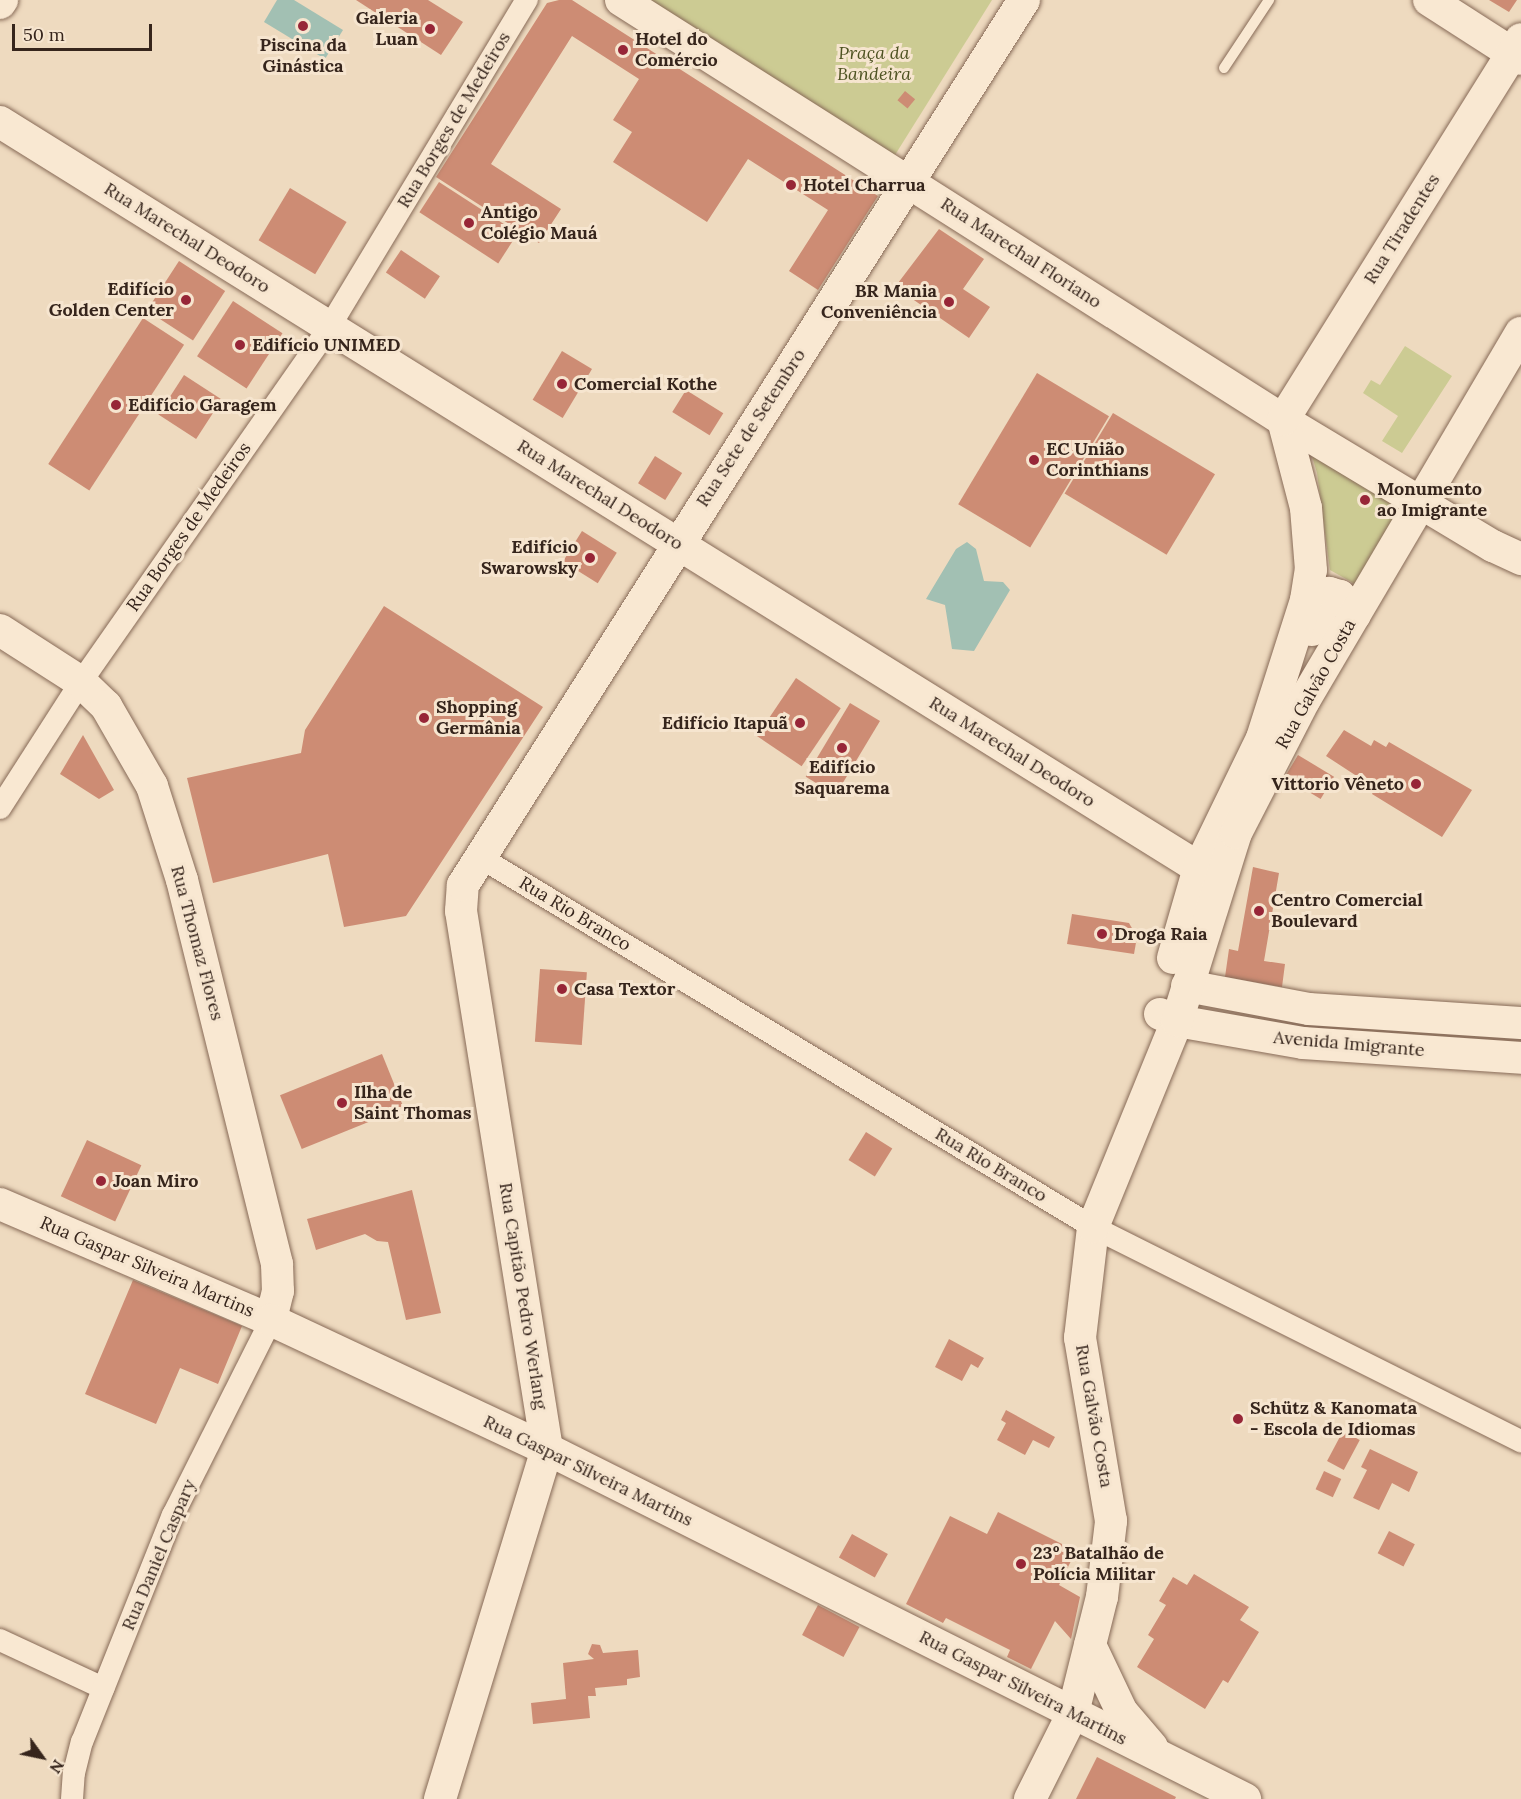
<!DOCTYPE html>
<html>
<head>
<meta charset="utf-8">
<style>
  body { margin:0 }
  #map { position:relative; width:1521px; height:1799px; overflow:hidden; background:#eedabf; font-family:Lora,serif }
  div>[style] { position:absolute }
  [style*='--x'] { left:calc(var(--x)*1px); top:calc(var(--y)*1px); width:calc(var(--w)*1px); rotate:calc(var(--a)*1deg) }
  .green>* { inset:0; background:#cccb93 }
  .water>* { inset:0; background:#a2c0b3 }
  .building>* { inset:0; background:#cd8c74; transform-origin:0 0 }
  .roads { filter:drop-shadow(0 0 2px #876a57) drop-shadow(0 0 2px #876a57) }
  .lane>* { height:10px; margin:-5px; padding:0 5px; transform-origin:5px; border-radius:5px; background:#f9e8d2 }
  .street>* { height:22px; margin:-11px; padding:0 11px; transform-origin:11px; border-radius:11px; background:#f9e8d2 }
  .secondary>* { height:32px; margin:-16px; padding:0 16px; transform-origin:16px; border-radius:16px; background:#f9e8d2 }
  .dots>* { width:16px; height:16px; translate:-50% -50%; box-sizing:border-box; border:3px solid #f6e5cf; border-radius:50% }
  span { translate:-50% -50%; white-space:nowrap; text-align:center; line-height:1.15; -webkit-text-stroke:6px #f6e5cf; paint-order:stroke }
  .poi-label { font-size:18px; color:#36251c; font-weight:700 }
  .right { translate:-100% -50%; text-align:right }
  .left { translate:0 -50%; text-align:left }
  .park-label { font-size:18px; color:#4e5322; font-style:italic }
  .street-label { font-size:18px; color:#36251c }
  .north { position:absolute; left:12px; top:1727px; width:60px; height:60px; -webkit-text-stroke:4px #f6e5cf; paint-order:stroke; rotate:123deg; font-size:16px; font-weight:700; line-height:24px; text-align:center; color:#36251c }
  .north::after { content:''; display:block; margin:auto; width:21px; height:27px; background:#36251c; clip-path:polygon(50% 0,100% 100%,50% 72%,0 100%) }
  .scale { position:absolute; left:12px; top:24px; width:140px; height:27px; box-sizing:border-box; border:3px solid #36251c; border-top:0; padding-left:8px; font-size:18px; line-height:21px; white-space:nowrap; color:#36251c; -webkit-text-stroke:4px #f6e5cf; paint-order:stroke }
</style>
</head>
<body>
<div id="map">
  <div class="green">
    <i style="clip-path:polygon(647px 0,992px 0,895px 155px)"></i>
    <i style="clip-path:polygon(1405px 346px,1452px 376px,1402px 453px,1382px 441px,1398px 416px,1363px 393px,1371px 380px,1380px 385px)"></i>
    <i style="clip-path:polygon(1306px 435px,1408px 499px,1355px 584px,1330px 570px,1317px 473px)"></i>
  </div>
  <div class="water">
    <i style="clip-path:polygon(277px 0,294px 0,343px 30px,325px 59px,264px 22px)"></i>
    <i style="clip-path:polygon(967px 542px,976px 549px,984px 581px,1003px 582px,1010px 590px,974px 651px,952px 649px,945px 605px,926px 599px,956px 549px)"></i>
  </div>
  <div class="building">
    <i style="clip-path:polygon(356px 0,428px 0,463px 22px,441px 55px)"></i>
    <i style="clip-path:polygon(559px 0,572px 0,878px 196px,818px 290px,789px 271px,828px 210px,748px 159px,707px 222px,613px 162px,632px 132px,613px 120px,639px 79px,572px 36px,491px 164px,561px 209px,539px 243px,436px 177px,547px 3px)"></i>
    <i style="clip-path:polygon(1489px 0,1517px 0,1509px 12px)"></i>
    <i style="left:905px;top:91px;width:13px;height:12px;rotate:39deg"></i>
    <i style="left:439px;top:182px;width:94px;height:36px;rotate:33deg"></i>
    <i style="left:290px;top:188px;width:66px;height:61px;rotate:31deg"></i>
    <i style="clip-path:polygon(939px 229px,984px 259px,963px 289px,990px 307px,969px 338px,895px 287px)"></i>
    <i style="left:401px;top:250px;width:47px;height:27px;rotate:34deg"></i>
    <i style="left:179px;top:261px;width:55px;height:59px;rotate:33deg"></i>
    <i style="left:233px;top:301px;width:59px;height:66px;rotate:33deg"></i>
    <i style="left:143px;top:318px;width:49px;height:174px;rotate:33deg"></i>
    <i style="left:562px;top:351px;width:35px;height:57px;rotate:31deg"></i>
    <i style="left:1037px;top:373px;width:84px;height:153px;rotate:31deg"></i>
    <i style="left:184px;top:375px;width:45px;height:47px;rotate:33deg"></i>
    <i style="left:686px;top:390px;width:44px;height:26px;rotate:32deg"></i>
    <i style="left:1113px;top:413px;width:119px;height:94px;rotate:31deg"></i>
    <i style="left:655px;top:456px;width:32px;height:32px;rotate:32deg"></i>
    <i style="left:582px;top:531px;width:41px;height:36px;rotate:32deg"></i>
    <i style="clip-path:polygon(384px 606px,543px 707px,406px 916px,344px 927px,328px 854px,213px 883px,187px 778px,301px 753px,305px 730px)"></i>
    <i style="left:796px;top:678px;width:54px;height:70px;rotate:34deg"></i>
    <i style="left:850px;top:703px;width:35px;height:86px;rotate:31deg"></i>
    <i style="clip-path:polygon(1344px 730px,1371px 746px,1374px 740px,1386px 747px,1389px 742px,1472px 790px,1442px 837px,1372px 794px,1375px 788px,1326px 756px)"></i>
    <i style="clip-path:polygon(83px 735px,114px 790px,99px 799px,60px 774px)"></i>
    <i style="left:1298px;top:755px;width:42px;height:26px;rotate:31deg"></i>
    <i style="clip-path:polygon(1253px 867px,1279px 873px,1264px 961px,1285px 964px,1282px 987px,1225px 977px,1229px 949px,1238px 951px)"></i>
    <i style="clip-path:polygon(1072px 914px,1129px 923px,1137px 937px,1134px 954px,1067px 944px)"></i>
    <i style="left:540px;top:969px;width:47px;height:73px;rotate:4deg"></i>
    <i style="left:382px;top:1054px;width:58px;height:110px;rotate:68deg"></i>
    <i style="left:866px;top:1132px;width:31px;height:33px;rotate:32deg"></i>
    <i style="left:87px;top:1140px;width:60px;height:62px;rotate:25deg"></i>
    <i style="clip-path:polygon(412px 1190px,441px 1313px,406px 1320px,388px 1242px,377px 1241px,365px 1234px,316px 1250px,307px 1219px)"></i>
    <i style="clip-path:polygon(133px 1280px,242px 1326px,218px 1384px,180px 1368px,156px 1424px,85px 1394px)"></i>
    <i style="clip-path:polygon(949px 1339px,984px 1358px,978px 1368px,971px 1364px,962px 1381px,935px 1367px)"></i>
    <i style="clip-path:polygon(1006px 1410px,1055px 1437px,1049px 1448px,1033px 1440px,1025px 1455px,997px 1440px,1006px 1423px,1001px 1420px)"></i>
    <i style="left:1343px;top:1431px;width:19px;height:34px;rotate:28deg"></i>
    <i style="clip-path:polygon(1370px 1449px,1418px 1472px,1409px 1492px,1392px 1483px,1379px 1510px,1353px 1498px,1367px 1470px,1361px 1467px)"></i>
    <i style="left:1324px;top:1471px;width:19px;height:20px;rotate:25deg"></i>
    <i style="clip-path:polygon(998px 1512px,1076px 1551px,1059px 1585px,1080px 1597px,1071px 1639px,1055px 1621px,1031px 1669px,1007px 1657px,1010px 1650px,946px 1618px,943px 1623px,906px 1604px,950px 1516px,987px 1534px)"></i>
    <i style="left:1389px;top:1531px;width:29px;height:25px;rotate:27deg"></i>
    <i style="left:852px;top:1534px;width:41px;height:27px;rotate:29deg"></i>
    <i style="clip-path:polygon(1194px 1574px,1249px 1607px,1240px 1620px,1259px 1632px,1228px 1683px,1223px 1680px,1205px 1709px,1137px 1667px,1154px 1639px,1148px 1635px,1166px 1605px,1159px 1601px,1173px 1577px,1187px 1585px)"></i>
    <i style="left:818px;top:1605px;width:47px;height:34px;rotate:28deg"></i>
    <i style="clip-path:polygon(592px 1644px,600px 1645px,603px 1653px,638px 1650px,640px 1677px,627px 1679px,627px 1685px,595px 1688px,596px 1696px,588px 1696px,590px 1718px,533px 1724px,531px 1703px,566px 1699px,563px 1663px,594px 1659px,588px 1654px)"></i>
    <i style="clip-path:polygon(1097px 1757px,1176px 1797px,1175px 1799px,1076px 1799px)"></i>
  </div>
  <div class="roads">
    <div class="lane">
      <i style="--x:1224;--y:68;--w:82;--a:-56.5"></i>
    </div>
    <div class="street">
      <i style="--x:0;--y:808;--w:150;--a:-57.3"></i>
      <i style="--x:81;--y:682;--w:434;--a:-55"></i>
      <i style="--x:330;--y:326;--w:381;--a:-58.9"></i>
      <i style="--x:478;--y:856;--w:718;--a:31.1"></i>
      <i style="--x:1093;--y:1227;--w:479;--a:26.6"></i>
      <i style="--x:0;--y:1640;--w:114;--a:25"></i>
      <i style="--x:72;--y:1799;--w:26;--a:-86"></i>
      <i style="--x:74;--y:1773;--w:32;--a:-76"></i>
      <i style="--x:82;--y:1742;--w:245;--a:-68.2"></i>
      <i style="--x:173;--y:1515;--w:218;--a:-63.3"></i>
    </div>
    <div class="secondary">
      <i style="--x:621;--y:0;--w:784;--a:32.39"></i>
      <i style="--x:1283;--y:420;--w:245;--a:31"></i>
      <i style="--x:1493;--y:546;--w:31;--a:25"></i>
      <i style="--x:1429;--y:0;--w:109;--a:32.7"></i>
      <i style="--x:0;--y:3;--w:4;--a:-56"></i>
      <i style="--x:0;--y:122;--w:1412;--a:31.89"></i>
      <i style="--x:0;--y:630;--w:96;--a:32.7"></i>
      <i style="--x:81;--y:682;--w:35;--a:44"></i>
      <i style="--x:106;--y:706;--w:92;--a:60.1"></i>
      <i style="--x:152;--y:786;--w:99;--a:72.3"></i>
      <i style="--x:182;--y:880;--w:396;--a:76.1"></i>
      <i style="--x:277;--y:1264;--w:27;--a:88"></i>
      <i style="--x:278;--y:1291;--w:30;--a:104"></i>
      <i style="--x:1312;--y:630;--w:41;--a:-65.3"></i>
      <i style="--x:1329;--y:593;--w:11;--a:15"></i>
      <i style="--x:1340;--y:596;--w:24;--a:52"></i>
      <i style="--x:1173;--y:958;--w:94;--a:-73.9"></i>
      <i style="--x:1199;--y:868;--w:144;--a:-64.1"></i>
      <i style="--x:1262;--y:738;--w:145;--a:-72.3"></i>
      <i style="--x:1306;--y:600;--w:30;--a:-81"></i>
      <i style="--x:1311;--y:570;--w:62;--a:-94.6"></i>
      <i style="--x:1306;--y:508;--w:91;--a:-104.6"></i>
      <i style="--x:1283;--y:420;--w:449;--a:-58"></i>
      <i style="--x:1187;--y:986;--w:124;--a:10.7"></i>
      <i style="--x:1309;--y:1009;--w:212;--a:3.8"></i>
      <i style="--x:1160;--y:1014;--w:18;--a:22"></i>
      <i style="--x:1177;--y:1021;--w:128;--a:9.9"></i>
      <i style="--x:1303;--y:1043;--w:219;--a:3.9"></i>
      <i style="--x:0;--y:1204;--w:295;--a:23.2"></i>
      <i style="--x:271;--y:1320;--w:305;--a:25.1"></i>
      <i style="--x:547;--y:1449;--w:781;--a:26.63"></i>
      <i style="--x:1090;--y:1645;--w:74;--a:64.5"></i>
      <i style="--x:1122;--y:1712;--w:46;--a:49.4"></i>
      <i style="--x:440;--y:1799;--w:366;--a:-73"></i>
      <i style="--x:547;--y:1449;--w:545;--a:-99.08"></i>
      <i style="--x:461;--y:911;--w:26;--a:-86"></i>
      <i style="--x:463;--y:885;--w:1048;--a:-57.63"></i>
      <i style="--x:1030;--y:1799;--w:96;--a:-63.4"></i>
      <i style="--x:1073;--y:1713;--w:120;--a:-76"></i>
      <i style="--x:1102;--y:1597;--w:77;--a:-83.2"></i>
      <i style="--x:1111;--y:1521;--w:186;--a:-99.6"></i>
      <i style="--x:1080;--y:1338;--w:112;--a:-83.3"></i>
      <i style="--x:1093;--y:1227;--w:222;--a:-67.8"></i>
      <i style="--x:1177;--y:1021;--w:197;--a:-72.6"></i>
      <i style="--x:1236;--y:833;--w:151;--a:-62.8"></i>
      <i style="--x:1305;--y:699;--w:425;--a:-59.5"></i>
    </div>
  </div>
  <div class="dots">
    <i style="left:303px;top:26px;background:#972637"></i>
    <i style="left:430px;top:29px;background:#972637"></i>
    <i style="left:623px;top:50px;background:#972637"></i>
    <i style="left:791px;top:185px;background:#972637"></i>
    <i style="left:469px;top:223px;background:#972637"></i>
    <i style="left:186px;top:300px;background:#972637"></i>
    <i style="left:949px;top:302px;background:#972637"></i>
    <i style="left:240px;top:345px;background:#972637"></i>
    <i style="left:562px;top:384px;background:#972637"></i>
    <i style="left:116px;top:405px;background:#972637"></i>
    <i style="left:1034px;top:460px;background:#972637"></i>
    <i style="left:1365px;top:500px;background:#972637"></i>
    <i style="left:590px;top:558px;background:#972637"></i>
    <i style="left:424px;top:718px;background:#972637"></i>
    <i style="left:800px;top:723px;background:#972637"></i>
    <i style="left:842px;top:748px;background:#972637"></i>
    <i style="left:1416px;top:784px;background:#972637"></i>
    <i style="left:1259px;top:911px;background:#972637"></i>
    <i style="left:1102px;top:934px;background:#972637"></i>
    <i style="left:562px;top:989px;background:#972637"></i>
    <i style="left:342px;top:1103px;background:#972637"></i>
    <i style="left:101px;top:1181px;background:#972637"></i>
    <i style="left:1238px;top:1419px;background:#972637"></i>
    <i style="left:1021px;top:1564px;background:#972637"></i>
  </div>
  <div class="poi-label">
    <span class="right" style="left:418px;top:29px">Galeria<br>Luan</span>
    <span class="left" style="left:635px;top:50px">Hotel do<br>Comércio</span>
    <span style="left:303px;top:56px">Piscina da<br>Ginástica</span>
    <span class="left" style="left:803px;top:185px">Hotel Charrua</span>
    <span class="left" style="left:481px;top:223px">Antigo<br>Colégio Mauá</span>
    <span class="right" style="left:174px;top:300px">Edifício<br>Golden Center</span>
    <span class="right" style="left:937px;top:302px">BR Mania<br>Conveniência</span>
    <span class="left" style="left:252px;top:345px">Edifício UNIMED</span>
    <span class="left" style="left:574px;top:384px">Comercial Kothe</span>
    <span class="left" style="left:128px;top:405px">Edifício Garagem</span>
    <span class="left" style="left:1046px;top:460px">EC União<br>Corinthians</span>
    <span class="left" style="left:1377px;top:500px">Monumento<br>ao Imigrante</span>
    <span class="right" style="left:578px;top:558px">Edifício<br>Swarowsky</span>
    <span class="left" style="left:436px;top:718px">Shopping<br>Germânia</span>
    <span class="right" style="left:788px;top:723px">Edifício Itapuã</span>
    <span style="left:842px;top:778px">Edifício<br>Saquarema</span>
    <span class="right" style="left:1404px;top:784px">Vittorio Vêneto</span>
    <span class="left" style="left:1271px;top:911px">Centro Comercial<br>Boulevard</span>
    <span class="left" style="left:1114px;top:934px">Droga Raia</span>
    <span class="left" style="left:574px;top:989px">Casa Textor</span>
    <span class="left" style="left:354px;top:1103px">Ilha de<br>Saint Thomas</span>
    <span class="left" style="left:113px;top:1181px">Joan Miro</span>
    <span class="left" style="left:1250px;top:1419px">Schütz &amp; Kanomata<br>- Escola de Idiomas</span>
    <span class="left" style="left:1033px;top:1564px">23º Batalhão de<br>Polícia Militar</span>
  </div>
  <div class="park-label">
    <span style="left:874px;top:64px">Praça da<br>Bandeira</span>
  </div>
  <div class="street-label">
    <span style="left:454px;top:120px;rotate:-59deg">Rua Borges de Medeiros</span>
    <span style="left:1402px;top:229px;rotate:-58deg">Rua Tiradentes</span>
    <span style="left:187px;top:238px;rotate:32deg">Rua Marechal Deodoro</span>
    <span style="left:1021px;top:253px;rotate:33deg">Rua Marechal Floriano</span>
    <span style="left:751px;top:428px;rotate:-57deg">Rua Sete de Setembro</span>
    <span style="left:600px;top:495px;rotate:32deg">Rua Marechal Deodoro</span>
    <span style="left:189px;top:527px;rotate:-55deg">Rua Borges de Medeiros</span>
    <span style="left:1316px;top:684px;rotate:-61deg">Rua Galvão Costa</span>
    <span style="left:1012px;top:752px;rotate:32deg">Rua Marechal Deodoro</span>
    <span style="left:575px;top:914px;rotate:31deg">Rua Rio Branco</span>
    <span style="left:197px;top:943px;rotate:75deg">Rua Thomaz Flores</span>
    <span style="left:1349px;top:1044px;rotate:5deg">Avenida Imigrante</span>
    <span style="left:991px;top:1165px;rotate:31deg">Rua Rio Branco</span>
    <span style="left:147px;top:1267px;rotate:23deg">Rua Gaspar Silveira Martins</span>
    <span style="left:523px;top:1296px;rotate:81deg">Rua Capitão Pedro Werlang</span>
    <span style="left:1094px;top:1416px;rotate:80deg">Rua Galvão Costa</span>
    <span style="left:588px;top:1471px;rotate:26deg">Rua Gaspar Silveira Martins</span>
    <span style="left:159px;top:1555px;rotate:-67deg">Rua Daniel Caspary</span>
    <span style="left:1023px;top:1688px;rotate:27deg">Rua Gaspar Silveira Martins</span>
  </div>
  <div class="north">N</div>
  <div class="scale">50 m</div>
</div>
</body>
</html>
